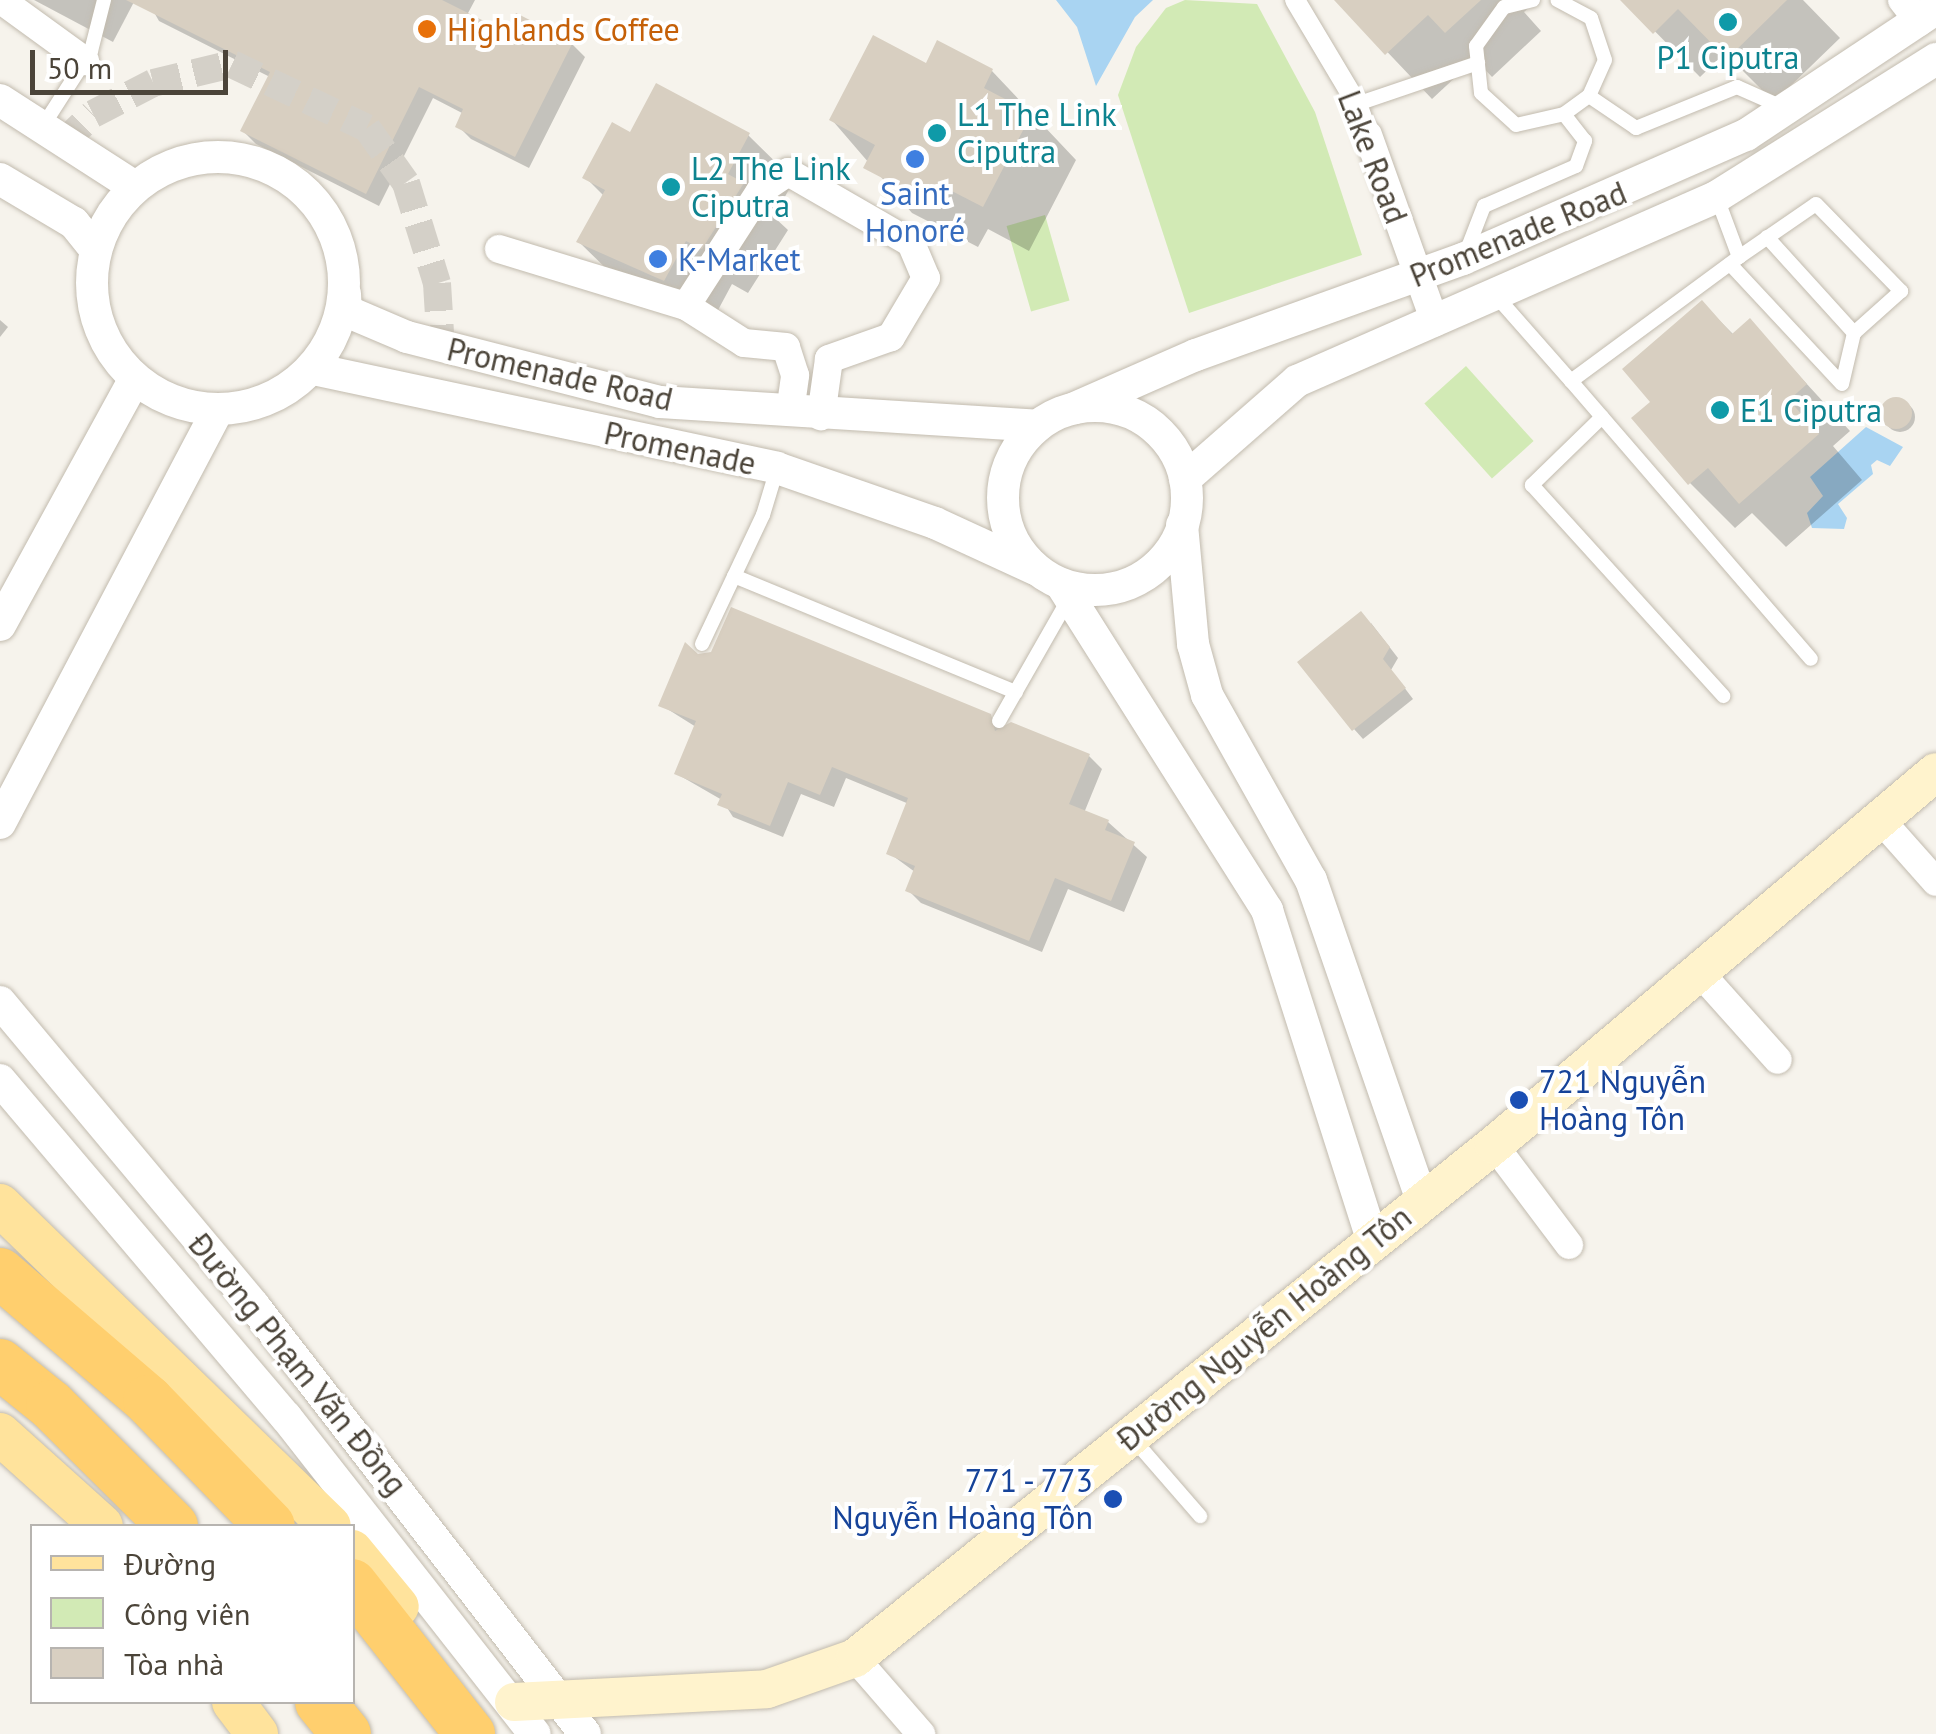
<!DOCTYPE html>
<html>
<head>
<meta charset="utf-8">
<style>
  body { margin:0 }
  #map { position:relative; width:1936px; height:1734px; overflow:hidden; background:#f6f3ec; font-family:"PT Sans",sans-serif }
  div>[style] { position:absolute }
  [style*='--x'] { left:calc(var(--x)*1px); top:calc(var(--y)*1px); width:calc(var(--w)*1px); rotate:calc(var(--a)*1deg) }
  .green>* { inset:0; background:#d2eab5; transform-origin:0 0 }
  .water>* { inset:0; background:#a9d4f2 }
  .shadow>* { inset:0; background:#0003 }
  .round { border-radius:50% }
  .building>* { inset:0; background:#d8cfc1 }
  .minor-tunnel>* { height:28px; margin-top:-14px; transform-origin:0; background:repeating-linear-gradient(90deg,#d4d0c8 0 28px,transparent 0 42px) }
  .roads { filter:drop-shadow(0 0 2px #c2bbae) drop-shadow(0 0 2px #c2bbae) }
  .service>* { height:14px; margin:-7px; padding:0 7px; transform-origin:7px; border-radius:7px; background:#fff }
  .pedestrian>* { height:20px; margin:-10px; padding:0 10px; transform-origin:10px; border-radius:10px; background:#fff }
  .minor>* { height:28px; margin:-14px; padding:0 14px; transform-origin:14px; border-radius:14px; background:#fff }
  .tertiary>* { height:32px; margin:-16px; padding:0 16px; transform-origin:16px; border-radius:16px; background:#fff }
  .tertiary>.ring { margin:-16px; padding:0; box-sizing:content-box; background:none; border:32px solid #fff; border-radius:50% }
  .secondary>* { height:38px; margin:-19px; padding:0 19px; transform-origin:19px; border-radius:19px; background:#fff3cd }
  .primary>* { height:42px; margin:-21px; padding:0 21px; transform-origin:21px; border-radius:21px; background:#ffe39c }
  .motorway>* { height:50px; margin:-25px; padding:0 25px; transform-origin:25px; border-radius:25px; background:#ffcf6e }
  .dots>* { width:28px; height:28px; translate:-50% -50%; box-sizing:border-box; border:5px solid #fff; border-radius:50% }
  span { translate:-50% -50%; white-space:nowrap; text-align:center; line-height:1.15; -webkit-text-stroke:8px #fff; paint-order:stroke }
  .food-label { font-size:32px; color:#c56008 }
  .left { translate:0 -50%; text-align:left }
  .culture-label { font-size:32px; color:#0d838f }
  .street-label { font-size:32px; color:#4b4439 }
  .shop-label { font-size:32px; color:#366cbe }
  .transit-label { font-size:32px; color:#164399 }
  .right { translate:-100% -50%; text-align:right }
  .legend { position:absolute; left:30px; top:1524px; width:325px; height:180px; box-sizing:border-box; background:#fff; border:2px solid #b7b4b0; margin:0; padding:12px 18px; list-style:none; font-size:30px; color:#4b4439 }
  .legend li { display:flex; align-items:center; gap:20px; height:50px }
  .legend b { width:50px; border:2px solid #b7b4b0 }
  .scale { position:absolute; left:30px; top:50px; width:198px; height:45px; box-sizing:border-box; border:5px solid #4b4439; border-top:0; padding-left:12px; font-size:30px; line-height:35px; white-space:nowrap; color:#4b4439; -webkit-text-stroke:8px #fff; paint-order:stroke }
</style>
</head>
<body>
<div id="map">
  <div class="green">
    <i style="clip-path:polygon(1185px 0,1257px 4px,1315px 112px,1362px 255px,1189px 313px,1118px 95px,1136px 47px,1166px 8px)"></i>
    <i style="left:1045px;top:215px;width:89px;height:40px;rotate:74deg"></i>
    <i style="left:1466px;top:366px;width:101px;height:56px;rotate:48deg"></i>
  </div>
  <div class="water">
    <i style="clip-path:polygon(1056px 0,1153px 0,1135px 17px,1096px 86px,1077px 27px)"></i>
    <i style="clip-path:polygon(1866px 427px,1903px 447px,1890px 466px,1877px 460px,1871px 465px,1873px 474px,1838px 504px,1847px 518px,1844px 529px,1812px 528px,1807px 513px,1823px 496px,1810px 477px)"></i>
  </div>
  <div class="shadow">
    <i style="clip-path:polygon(34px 0,135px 0,113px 42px)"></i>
    <i style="clip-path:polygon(147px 0,475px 0,467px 15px,507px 35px,572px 44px,585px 57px,529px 168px,471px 139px,458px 126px,464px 114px,433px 98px,379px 206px,256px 144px,243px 131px,270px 77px,159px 21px)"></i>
    <i style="clip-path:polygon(1338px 0,1538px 0,1524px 12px,1541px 31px,1492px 77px,1475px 59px,1432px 99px)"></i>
    <i style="clip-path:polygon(1624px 0,1803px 0,1840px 38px,1774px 102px,1725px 53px,1700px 77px)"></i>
    <i style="clip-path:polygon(927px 66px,992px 71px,1076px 160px,1029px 251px,988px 229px,978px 247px,912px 213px,832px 120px)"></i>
    <i style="clip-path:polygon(631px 135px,748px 135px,794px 180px,774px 217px,788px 230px,748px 293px,732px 284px,710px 325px,625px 287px,579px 242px,604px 196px,585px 177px)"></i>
    <i style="clip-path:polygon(1702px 303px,1734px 335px,1750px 322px,1850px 431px,1833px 446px,1862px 480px,1786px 547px,1752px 513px,1735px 528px,1690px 483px,1654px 402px)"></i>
    <i style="clip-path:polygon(0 320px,8px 327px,0 337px)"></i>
    <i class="round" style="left:1885px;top:402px;width:30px;height:30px"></i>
    <i style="clip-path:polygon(1371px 623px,1398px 658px,1391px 670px,1413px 699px,1363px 739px,1354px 729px)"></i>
    <i style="clip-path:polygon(698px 657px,990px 716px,1003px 729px,1089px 756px,1102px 769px,1084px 813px,1108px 822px,1147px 857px,1124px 912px,1068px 889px,1042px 952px,921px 903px,908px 890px,915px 872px,889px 853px,909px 804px,846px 778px,834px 807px,801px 794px,783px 837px,733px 817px,722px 800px,677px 774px,696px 727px,661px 705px)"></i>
  </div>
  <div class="building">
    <i style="clip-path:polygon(126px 0,442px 0,506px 32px,516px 13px,573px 42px,515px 157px,455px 127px,463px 109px,419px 87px,366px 194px,240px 131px,270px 72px)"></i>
    <i style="clip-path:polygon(1334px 0,1481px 0,1445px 33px,1428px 15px,1385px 55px)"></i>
    <i style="clip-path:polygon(1620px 0,1787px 0,1727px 59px,1678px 9px,1653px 34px)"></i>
    <i style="clip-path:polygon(873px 35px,926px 63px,937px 40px,993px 69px,984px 88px,1032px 113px,983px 207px,942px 186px,932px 204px,863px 168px,875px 145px,829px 120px)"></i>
    <i style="clip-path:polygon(656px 83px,750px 133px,728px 174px,744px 183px,702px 249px,686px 241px,664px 281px,576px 242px,605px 190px,582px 178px,612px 122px,630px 132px)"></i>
    <i style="clip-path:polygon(1702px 300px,1732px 334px,1750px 318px,1807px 384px,1789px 400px,1819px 434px,1739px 504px,1708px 468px,1688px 485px,1631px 418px,1650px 402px,1622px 369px)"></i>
    <i class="round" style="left:1880px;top:397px;width:32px;height:32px"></i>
    <i style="clip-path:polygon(731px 607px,991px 714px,995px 731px,1011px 722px,1090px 754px,1069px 804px,1109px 820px,1105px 830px,1135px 842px,1111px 901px,1055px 878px,1029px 941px,905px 891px,915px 866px,886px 854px,908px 798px,832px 767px,820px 795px,788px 782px,770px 826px,717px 805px,722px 794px,674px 774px,696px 721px,658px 706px,685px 642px,698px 654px,711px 652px)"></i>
    <i style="clip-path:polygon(1361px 611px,1390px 647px,1383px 659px,1406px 688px,1352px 731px,1297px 662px)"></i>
  </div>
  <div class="minor-tunnel">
    <i style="--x:62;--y:144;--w:43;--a:-44.1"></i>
    <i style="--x:93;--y:114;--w:68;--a:-27.3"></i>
    <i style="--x:153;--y:83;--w:81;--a:-13.5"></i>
    <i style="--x:232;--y:64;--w:149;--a:25.4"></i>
    <i style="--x:367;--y:128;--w:67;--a:54.7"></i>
    <i style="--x:406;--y:183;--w:105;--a:72.8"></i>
    <i style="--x:437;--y:283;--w:65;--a:86.5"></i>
  </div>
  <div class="roads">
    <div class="service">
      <i style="--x:1533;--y:0;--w:30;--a:166"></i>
      <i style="--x:1504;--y:7;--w:48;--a:125.7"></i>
      <i style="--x:1476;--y:46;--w:47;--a:83.9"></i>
      <i style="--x:1481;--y:93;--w:47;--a:42.4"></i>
      <i style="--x:1516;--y:125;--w:49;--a:-12.9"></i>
      <i style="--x:1564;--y:114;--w:31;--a:-36"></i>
      <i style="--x:1589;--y:96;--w:39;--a:-66"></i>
      <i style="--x:1605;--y:60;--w:44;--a:-108.4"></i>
      <i style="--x:1591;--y:18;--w:38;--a:-152"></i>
      <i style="--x:1589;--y:96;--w:57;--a:34.2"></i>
      <i style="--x:1636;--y:128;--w:109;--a:-22.1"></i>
      <i style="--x:1737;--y:87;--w:49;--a:24"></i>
      <i style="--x:1357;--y:104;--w:128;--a:-18.7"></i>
      <i style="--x:41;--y:129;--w:93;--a:-57.3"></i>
      <i style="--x:91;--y:51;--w:53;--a:-75.7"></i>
      <i style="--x:1767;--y:237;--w:130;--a:47.8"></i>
      <i style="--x:1465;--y:255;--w:53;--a:-68.8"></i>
      <i style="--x:1484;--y:206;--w:100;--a:-23.5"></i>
      <i style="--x:1576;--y:166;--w:27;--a:-70"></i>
      <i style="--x:1585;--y:141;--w:34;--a:-128"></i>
      <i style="--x:1739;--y:257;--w:93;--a:-34.5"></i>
      <i style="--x:1816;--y:204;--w:122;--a:45.7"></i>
      <i style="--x:1901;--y:291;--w:63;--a:138.2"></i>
      <i style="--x:1854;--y:333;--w:52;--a:103.2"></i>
      <i style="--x:1730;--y:264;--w:164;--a:47"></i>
      <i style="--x:1497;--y:297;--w:112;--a:48.6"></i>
      <i style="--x:1571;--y:381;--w:209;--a:-36.4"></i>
      <i style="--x:1739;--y:257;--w:63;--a:-110.4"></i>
      <i style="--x:1571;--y:381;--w:367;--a:49.2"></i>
      <i style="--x:1602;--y:417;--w:98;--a:135.8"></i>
      <i style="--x:1532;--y:485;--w:285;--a:47.8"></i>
      <i style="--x:734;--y:576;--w:305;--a:22.4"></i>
      <i style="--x:702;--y:644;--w:143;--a:-64.7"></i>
      <i style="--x:763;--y:515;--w:48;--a:-73.1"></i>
      <i style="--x:999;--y:721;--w:139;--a:-60.3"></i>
      <i style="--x:1134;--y:1440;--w:101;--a:49"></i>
    </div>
    <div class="pedestrian">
      <i style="--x:1295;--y:0;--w:121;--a:59.2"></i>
      <i style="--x:1357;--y:104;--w:33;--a:70"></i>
    </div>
    <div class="minor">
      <i style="--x:1;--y:0;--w:104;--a:36"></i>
      <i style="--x:1902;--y:0;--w:28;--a:52"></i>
      <i style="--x:1368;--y:135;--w:199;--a:70.3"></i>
      <i style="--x:499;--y:249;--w:195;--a:17"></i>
      <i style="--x:790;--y:412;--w:37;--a:-82"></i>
      <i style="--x:795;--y:375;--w:29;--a:-108"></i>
      <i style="--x:786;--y:347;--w:42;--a:-174.6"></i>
      <i style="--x:744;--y:343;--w:69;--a:-147.5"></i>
      <i style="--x:686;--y:306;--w:137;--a:-57.2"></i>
      <i style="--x:760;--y:191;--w:34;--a:-34"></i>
      <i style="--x:788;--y:172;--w:142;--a:30"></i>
      <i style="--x:911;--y:243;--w:38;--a:67"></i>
      <i style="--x:926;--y:278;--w:69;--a:120.7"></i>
      <i style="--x:891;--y:337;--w:66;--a:160.5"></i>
      <i style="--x:829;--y:359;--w:58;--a:98"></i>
      <i style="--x:1880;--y:819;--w:84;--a:48.4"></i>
      <i style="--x:1701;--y:974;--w:115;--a:48.2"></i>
      <i style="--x:1494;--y:1145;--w:125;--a:53.1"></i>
      <i style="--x:855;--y:1658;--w:101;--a:49"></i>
    </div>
    <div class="tertiary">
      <i style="--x:0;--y:100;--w:161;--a:32.8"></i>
      <i class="ring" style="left:92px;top:157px;width:220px;height:220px"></i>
      <i style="--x:0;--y:179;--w:86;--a:30.7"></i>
      <i style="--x:74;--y:223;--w:32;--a:51"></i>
      <i style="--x:345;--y:294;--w:17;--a:87"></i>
      <i style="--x:346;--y:311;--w:66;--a:23.1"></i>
      <i style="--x:407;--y:337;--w:261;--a:14.4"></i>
      <i style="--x:660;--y:402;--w:378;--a:3.6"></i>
      <i style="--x:313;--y:369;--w:474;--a:12"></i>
      <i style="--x:777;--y:468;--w:167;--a:19.2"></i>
      <i style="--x:935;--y:523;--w:110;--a:24.7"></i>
      <i class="ring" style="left:1003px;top:406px;width:152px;height:152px"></i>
      <i style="--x:1075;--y:408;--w:132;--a:-23.7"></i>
      <i style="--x:1196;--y:355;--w:284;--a:-19.8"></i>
      <i style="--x:1463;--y:259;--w:309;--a:-23.7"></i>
      <i style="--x:1746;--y:135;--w:228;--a:-33.6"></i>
      <i style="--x:1185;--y:479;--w:149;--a:-41.2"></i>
      <i style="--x:1297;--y:381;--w:458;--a:-23.7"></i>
      <i style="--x:1716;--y:197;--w:260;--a:-32.1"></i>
      <i style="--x:1182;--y:525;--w:120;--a:84.7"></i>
      <i style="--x:1193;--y:644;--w:53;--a:74.6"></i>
      <i style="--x:1207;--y:695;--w:212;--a:60.7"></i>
      <i style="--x:1311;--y:880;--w:340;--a:70.9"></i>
      <i style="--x:1061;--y:584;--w:386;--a:57.7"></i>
      <i style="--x:1267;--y:910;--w:349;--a:72.3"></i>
      <i style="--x:0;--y:625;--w:281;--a:-61.3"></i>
      <i style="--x:0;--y:823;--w:467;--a:-62.2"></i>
      <i style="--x:0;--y:1002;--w:396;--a:50.1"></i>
      <i style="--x:254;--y:1306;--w:541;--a:52.28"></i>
      <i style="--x:0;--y:1080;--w:442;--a:49.7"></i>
      <i style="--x:286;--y:1417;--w:403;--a:51.9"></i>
    </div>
    <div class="secondary">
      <i style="--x:514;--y:1702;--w:253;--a:-2.9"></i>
      <i style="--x:767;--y:1689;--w:93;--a:-19.4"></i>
      <i style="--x:855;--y:1658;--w:819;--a:-38.76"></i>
      <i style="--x:1494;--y:1145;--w:578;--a:-40.16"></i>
    </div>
    <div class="primary">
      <i style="--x:0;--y:1205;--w:460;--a:44.2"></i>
      <i style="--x:0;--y:1434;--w:137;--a:42"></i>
      <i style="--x:352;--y:1551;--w:72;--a:50.6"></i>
      <i style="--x:233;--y:1702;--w:40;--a:53"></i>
    </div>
    <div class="motorway">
      <i style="--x:0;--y:1273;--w:195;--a:40.6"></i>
      <i style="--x:148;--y:1400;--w:175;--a:45.9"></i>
      <i style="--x:0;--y:1364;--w:65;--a:38.8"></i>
      <i style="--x:51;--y:1405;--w:172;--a:44.8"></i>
      <i style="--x:352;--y:1584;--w:191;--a:51.8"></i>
      <i style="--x:320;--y:1702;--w:41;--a:50.9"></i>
    </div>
  </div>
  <div class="dots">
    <i style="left:1728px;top:22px;background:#0f9aa8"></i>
    <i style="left:427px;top:29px;background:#e8710a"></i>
    <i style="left:937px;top:133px;background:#0f9aa8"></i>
    <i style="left:915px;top:159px;background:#3f7fe0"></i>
    <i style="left:671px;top:187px;background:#0f9aa8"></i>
    <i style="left:658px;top:259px;background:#3f7fe0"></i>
    <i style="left:1720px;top:410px;background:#0f9aa8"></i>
    <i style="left:1519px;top:1100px;background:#1a4fb4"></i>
    <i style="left:1113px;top:1499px;background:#1a4fb4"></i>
  </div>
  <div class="food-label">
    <span class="left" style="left:447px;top:29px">Highlands Coffee</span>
  </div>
  <div class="culture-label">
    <span style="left:1728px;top:57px">P1 Ciputra</span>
    <span class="left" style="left:957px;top:133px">L1 The Link<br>Ciputra</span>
    <span class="left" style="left:691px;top:187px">L2 The Link<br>Ciputra</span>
    <span class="left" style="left:1740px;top:410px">E1 Ciputra</span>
  </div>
  <div class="street-label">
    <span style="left:1373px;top:157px;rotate:69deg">Lake Road</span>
    <span style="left:1518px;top:234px;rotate:-22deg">Promenade Road</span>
    <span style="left:560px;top:374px;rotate:13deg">Promenade Road</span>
    <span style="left:680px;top:448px;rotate:12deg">Promenade</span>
    <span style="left:1264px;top:1328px;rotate:-39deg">Đường Nguyễn Hoàng Tôn</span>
    <span style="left:298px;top:1364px;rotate:51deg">Đường Phạm Văn Đồng</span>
  </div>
  <div class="shop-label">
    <span style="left:915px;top:212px">Saint<br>Honoré</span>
    <span class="left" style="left:678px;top:259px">K-Market</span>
  </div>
  <div class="transit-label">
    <span class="left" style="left:1539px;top:1100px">721 Nguyễn<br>Hoàng Tôn</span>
    <span class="right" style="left:1093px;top:1499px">771 - 773<br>Nguyễn Hoàng Tôn</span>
  </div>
  <ul class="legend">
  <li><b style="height:12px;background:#ffe39c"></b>Đường</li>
  <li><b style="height:28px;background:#d2eab5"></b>Công viên</li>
  <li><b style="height:28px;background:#d8cfc1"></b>Tòa nhà</li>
  </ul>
  <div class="scale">50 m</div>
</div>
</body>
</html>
